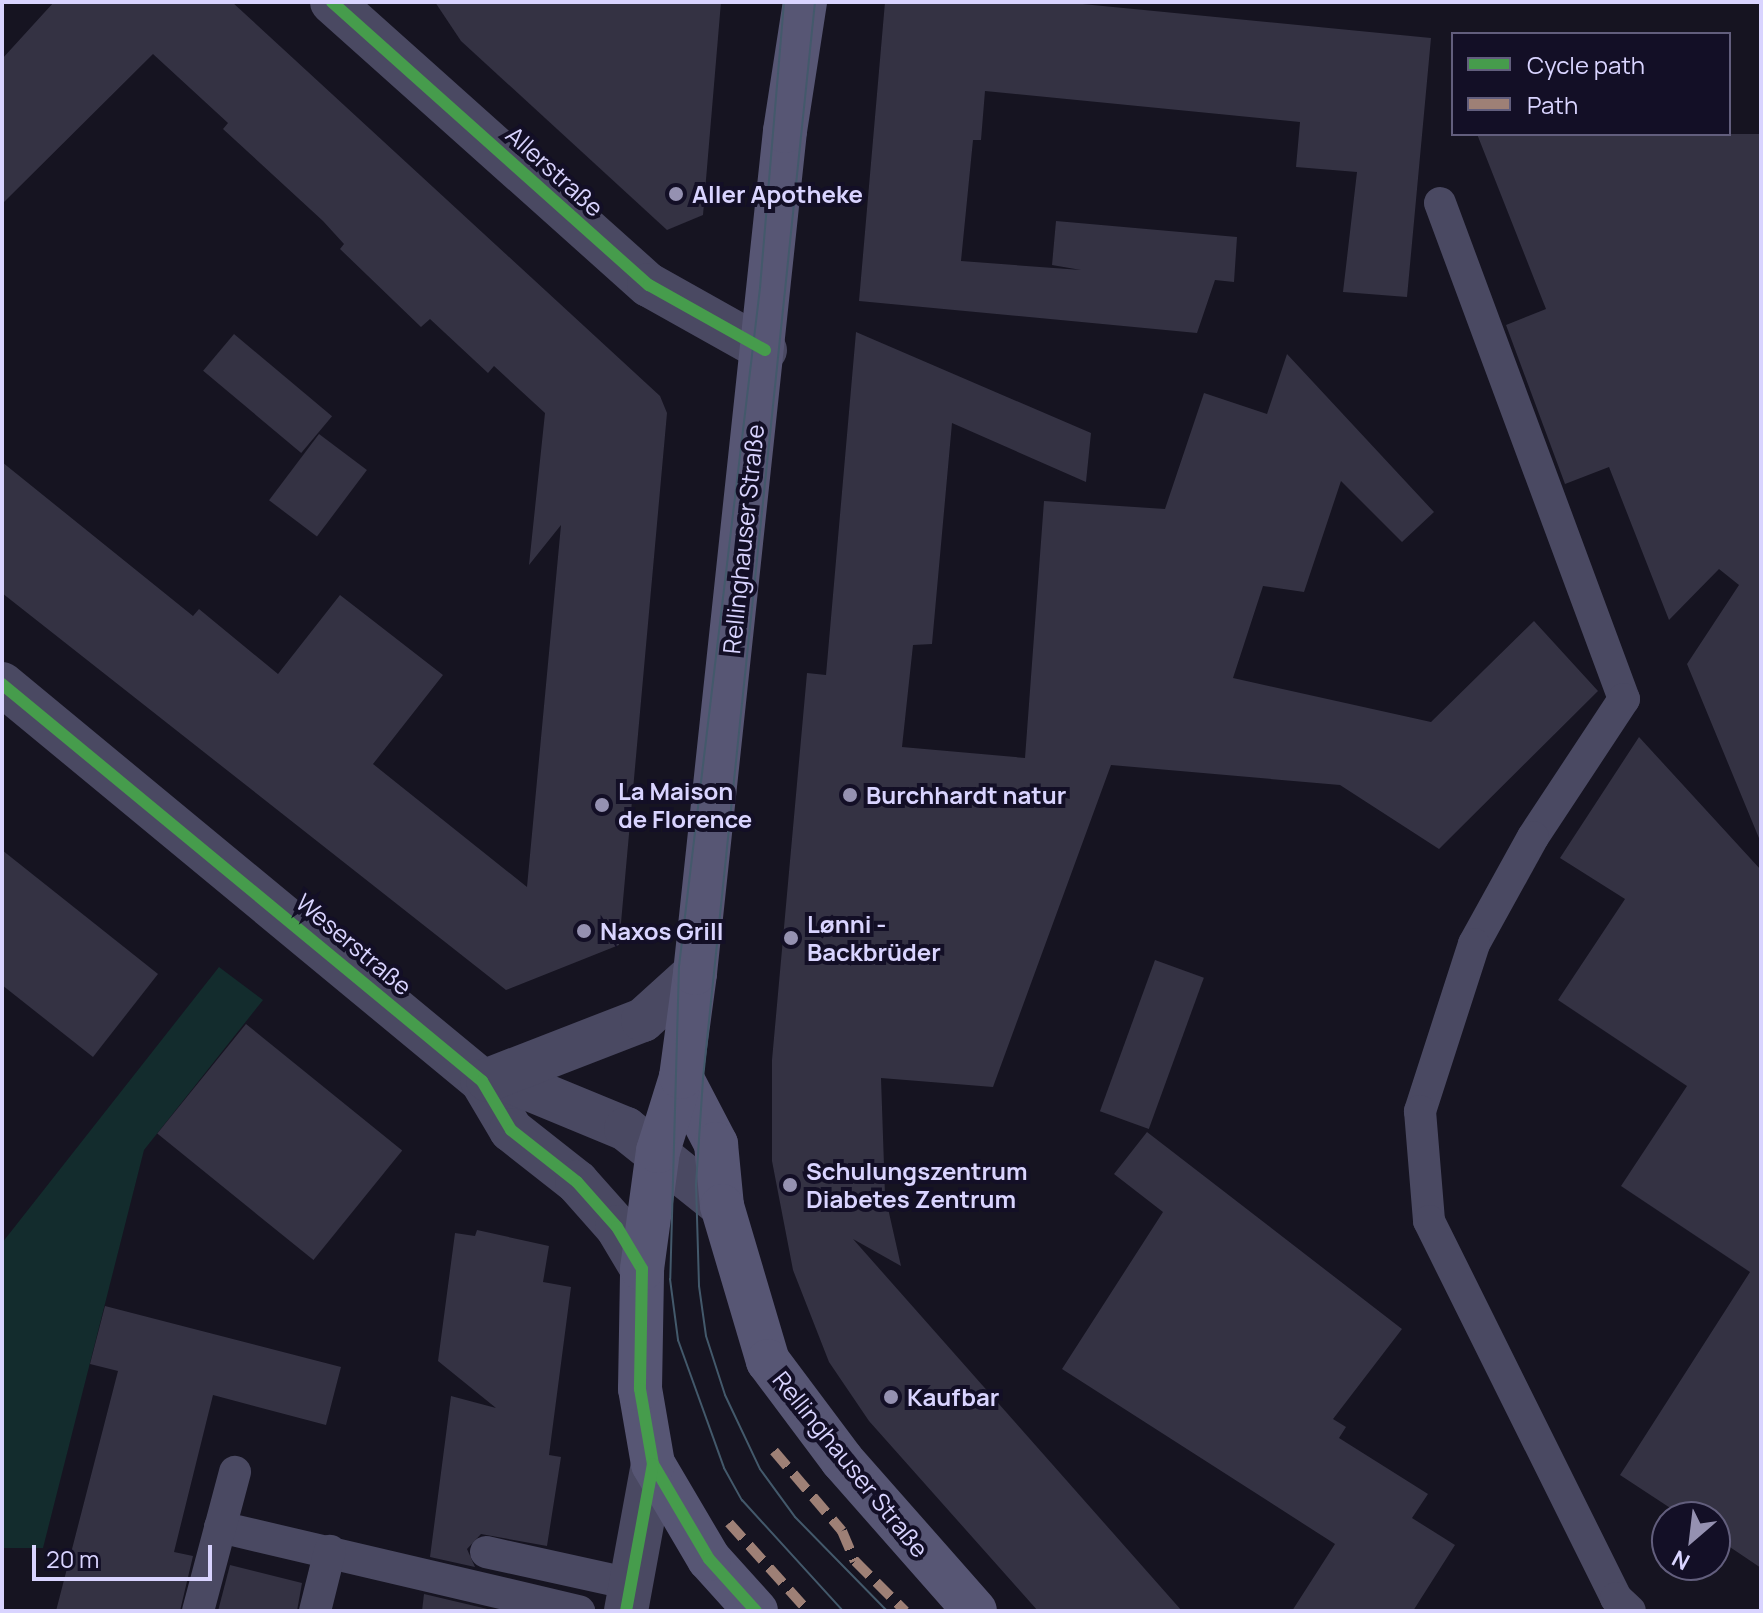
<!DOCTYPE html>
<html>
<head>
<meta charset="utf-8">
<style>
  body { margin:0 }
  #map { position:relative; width:1763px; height:1613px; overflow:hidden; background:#161421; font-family:Manrope,sans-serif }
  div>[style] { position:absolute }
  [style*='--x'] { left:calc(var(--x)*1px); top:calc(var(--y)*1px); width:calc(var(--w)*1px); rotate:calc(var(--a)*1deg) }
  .green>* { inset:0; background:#132c2d }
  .building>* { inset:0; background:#343243; transform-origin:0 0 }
  .service>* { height:32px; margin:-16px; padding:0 16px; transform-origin:16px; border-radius:16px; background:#4a4962 }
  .minor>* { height:44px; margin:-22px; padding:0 22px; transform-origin:22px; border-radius:22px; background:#4a4962 }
  .tertiary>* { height:44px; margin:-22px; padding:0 22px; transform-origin:22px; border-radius:22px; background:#4a4962 }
  .secondary>* { height:44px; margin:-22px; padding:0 22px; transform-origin:22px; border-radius:22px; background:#575674 }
  .tram>* { height:2px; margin:-1px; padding:0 1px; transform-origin:1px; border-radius:1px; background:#43596b }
  .quiet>* { height:10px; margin-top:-5px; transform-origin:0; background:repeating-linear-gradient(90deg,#9e8076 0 20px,transparent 0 30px) }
  .cycleway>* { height:12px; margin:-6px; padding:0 6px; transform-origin:6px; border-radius:6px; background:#469c4c }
  .dots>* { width:22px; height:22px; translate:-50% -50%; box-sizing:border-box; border:4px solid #130f26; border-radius:50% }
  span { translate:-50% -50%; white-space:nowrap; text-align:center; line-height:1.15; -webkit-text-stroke:8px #130f26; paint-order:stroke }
  .street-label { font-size:24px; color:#d9d4ff }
  .poi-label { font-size:24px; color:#d9d4ff; font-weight:700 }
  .left { translate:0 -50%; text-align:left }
  .frame { position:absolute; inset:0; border:4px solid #d9d4ff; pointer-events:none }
  .legend { position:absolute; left:1451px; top:32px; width:280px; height:104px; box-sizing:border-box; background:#130f26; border:2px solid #625e7d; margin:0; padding:10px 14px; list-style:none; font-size:24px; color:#d9d4ff }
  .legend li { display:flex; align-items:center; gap:16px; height:40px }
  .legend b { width:40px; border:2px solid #625e7d }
  .north { position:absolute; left:1651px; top:1501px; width:80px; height:80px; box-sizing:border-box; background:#130f26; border:2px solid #625e7d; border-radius:50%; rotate:208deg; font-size:22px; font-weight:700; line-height:32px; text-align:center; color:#d9d4ff }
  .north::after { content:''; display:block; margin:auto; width:28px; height:36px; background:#9591b1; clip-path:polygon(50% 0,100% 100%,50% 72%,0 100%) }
  .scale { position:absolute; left:32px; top:1545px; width:180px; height:36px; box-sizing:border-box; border:4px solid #d9d4ff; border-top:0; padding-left:10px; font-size:24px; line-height:28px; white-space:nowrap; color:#d9d4ff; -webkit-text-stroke:6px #130f26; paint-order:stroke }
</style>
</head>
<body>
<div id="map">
  <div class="green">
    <i style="clip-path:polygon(219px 967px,263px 1000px,144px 1150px,43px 1548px,2px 1548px,2px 1243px)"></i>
  </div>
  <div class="building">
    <i style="clip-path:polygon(54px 2px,232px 2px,660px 396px,667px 413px,619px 945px,506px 990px,2px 593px,2px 462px,193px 616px,199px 609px,278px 674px,340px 595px,443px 675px,373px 764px,527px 887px,561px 525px,529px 565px,545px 413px,494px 366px,488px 373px,430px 319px,421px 327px,340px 249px,344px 244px,323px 221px,223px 129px,228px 123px,153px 54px,2px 204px,2px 59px)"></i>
    <i style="clip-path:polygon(435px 2px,721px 2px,703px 215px,667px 230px,461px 41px)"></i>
    <i style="clip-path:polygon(885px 2px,1062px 2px,1431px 38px,1407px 297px,1343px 292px,1357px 172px,1296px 167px,1300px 122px,985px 91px,981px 140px,973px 140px,961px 261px,1081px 270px,1052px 265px,1056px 221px,1237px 237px,1234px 282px,1215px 280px,1197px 333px,859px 301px)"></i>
    <i style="clip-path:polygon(1477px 134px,1761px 134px,1761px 843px,1687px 664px,1739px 585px,1719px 569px,1669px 620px,1609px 467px,1565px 484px,1506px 325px,1546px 309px)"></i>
    <i style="clip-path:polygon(856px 332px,1091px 433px,1086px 482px,952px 423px,932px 644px,913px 645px,902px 747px,1025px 758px,1044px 501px,1165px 509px,1204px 393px,1267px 414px,1287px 354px,1434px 512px,1402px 542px,1341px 481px,1304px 592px,1263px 586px,1233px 678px,1431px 722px,1534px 621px,1598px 691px,1439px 849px,1340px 785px,1111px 765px,993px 1087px,881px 1078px,885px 1195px,901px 1266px,853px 1239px,1182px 1611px,1038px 1611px,869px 1421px,829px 1362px,793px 1270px,772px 1161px,772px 1060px,807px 673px,826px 675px)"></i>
    <i style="left:234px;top:334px;width:128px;height:48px;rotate:40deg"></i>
    <i style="left:319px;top:434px;width:60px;height:83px;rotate:37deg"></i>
    <i style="clip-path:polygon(1639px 737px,1761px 870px,1761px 1568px,1715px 1537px,1715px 1517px,1684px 1517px,1620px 1475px,1750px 1272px,1621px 1186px,1687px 1086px,1558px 1000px,1625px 899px,1560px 858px)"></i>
    <i style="clip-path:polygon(2px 850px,158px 974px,93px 1057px,2px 985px)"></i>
    <i style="left:1155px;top:960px;width:52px;height:161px;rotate:20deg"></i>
    <i style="left:246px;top:1024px;width:201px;height:141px;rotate:39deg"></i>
    <i style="clip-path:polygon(1147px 1132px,1402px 1329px,1333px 1419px,1346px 1427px,1339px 1438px,1428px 1494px,1412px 1518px,1455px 1545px,1413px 1611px,1292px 1611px,1335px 1544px,1062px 1369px,1163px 1212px,1114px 1174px)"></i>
    <i style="clip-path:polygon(477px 1230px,549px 1246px,543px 1282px,571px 1287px,549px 1455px,561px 1457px,547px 1546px,481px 1534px,467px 1549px,475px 1567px,430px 1557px,451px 1396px,496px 1408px,438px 1361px,455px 1233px,475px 1236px)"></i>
    <i style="clip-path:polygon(105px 1306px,341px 1367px,326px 1425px,213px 1395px,174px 1552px,193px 1556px,180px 1611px,56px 1611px,118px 1371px,90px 1364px)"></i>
    <i style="clip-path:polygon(230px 1565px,302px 1583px,297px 1611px,218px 1611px)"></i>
    <i style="clip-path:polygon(424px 1594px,496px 1611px,422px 1611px)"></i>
  </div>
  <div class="service">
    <i style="--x:1440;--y:203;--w:529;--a:69.65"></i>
    <i style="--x:1624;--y:699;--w:165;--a:123.4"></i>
    <i style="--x:1533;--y:837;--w:122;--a:118.9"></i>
    <i style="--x:1474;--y:944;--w:176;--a:107.9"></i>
    <i style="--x:1420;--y:1111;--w:110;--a:85.3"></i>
    <i style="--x:1429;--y:1221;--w:421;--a:63.6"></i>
    <i style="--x:1616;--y:1598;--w:19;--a:43"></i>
    <i style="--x:220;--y:1527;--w:369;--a:13.2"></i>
    <i style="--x:486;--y:1552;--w:148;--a:12.4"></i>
    <i style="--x:198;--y:1611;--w:144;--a:-75.1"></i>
    <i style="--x:315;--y:1611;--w:62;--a:-76"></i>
  </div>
  <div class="minor">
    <i style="--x:332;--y:2;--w:425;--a:41.8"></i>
    <i style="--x:649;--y:285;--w:133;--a:29.3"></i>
    <i style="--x:626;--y:1611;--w:149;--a:-79.6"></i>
  </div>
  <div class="tertiary">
    <i style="--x:2;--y:684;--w:623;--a:39.59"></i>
    <i style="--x:482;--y:1081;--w:57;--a:59.4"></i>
    <i style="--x:511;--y:1130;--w:84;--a:38.2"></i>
    <i style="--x:577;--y:1182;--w:60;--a:48.4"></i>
    <i style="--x:617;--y:1227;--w:49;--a:59.2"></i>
    <i style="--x:500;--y:1077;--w:136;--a:22.4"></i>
    <i style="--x:626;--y:1129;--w:123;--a:38.7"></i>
    <i style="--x:488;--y:1080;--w:166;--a:-21.2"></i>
    <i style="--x:643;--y:1020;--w:70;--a:-42.1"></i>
  </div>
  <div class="secondary">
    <i style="--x:681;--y:1077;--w:76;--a:62.4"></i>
    <i style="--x:716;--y:1144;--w:62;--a:84.5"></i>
    <i style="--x:722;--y:1206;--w:162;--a:73.5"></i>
    <i style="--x:768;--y:1361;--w:124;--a:53.2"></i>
    <i style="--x:842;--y:1460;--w:201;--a:48.6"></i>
    <i style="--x:756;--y:1611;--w:70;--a:-132.1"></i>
    <i style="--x:709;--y:1559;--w:110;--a:-120.5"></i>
    <i style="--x:653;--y:1464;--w:76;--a:-99.8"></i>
    <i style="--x:640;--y:1389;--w:120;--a:-89"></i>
    <i style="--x:642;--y:1269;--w:119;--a:-82.3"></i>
    <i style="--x:658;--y:1151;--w:77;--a:-72.7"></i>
    <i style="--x:681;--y:1077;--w:105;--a:-82.3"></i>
    <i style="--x:695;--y:973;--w:847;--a:-83.9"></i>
    <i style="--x:785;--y:131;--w:131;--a:-81.2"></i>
  </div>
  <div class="tram">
    <i style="--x:784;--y:2;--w:287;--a:94.8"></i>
    <i style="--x:760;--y:288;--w:683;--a:96.81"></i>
    <i style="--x:679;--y:966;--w:313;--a:91.6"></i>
    <i style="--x:670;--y:1279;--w:62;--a:82.5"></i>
    <i style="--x:678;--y:1340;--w:136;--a:70.2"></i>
    <i style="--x:724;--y:1468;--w:37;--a:61"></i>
    <i style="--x:742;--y:1500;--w:150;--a:47.7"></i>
    <i style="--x:815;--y:2;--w:1083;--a:95.94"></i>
    <i style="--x:703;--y:1079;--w:105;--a:93.8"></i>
    <i style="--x:696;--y:1184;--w:102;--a:88.3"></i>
    <i style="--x:699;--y:1286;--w:50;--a:82"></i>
    <i style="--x:706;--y:1336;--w:62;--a:72.1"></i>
    <i style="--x:725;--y:1395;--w:82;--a:64.7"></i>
    <i style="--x:760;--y:1469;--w:59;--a:53.9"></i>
    <i style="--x:795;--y:1517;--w:132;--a:45.6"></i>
  </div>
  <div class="quiet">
    <i style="--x:774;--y:1451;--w:105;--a:49.6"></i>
    <i style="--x:842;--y:1531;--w:33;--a:67"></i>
    <i style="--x:855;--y:1561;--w:71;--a:45"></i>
    <i style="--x:729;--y:1523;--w:118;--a:48.1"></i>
  </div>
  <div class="cycleway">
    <i style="--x:332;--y:2;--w:425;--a:41.8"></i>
    <i style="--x:649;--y:285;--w:133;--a:29.3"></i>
    <i style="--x:2;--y:684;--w:623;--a:39.59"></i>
    <i style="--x:482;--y:1081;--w:57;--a:59.4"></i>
    <i style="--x:511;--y:1130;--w:84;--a:38.2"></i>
    <i style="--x:577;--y:1182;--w:60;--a:48.4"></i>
    <i style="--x:617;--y:1227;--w:49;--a:59.2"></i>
    <i style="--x:642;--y:1269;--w:120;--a:91"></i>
    <i style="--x:640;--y:1389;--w:76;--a:80.2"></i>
    <i style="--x:653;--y:1464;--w:110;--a:59.5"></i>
    <i style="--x:709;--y:1559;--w:70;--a:47.9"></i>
    <i style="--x:626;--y:1611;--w:149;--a:-79.6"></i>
  </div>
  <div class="dots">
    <i style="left:676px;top:194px;background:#9591b1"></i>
    <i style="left:850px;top:795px;background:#9591b1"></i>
    <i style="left:602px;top:805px;background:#9591b1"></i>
    <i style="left:584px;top:931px;background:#9591b1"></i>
    <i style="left:791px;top:938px;background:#9591b1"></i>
    <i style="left:790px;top:1185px;background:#9591b1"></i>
    <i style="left:891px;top:1397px;background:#9591b1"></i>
  </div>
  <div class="street-label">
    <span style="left:555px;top:171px;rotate:42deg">Allerstraße</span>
    <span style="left:743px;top:539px;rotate:-84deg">Rellinghauser Straße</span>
    <span style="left:354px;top:944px;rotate:40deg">Weserstraße</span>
    <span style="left:851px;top:1464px;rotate:51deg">Rellinghauser Straße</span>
  </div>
  <div class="poi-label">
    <span class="left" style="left:692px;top:194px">Aller Apotheke</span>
    <span class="left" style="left:618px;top:805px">La Maison<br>de Florence</span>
    <span class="left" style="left:866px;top:795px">Burchhardt natur</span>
    <span class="left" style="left:807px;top:938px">Lønni -<br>Backbrüder</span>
    <span class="left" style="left:600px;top:931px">Naxos Grill</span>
    <span class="left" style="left:806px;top:1185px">Schulungszentrum<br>Diabetes Zentrum</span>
    <span class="left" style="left:907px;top:1397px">Kaufbar</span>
  </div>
  <div class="frame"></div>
  <ul class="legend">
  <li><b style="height:10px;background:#469c4c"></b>Cycle path</li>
  <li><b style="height:10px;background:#9e8076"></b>Path</li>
  </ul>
  <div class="north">N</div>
  <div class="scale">20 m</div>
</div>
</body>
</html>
